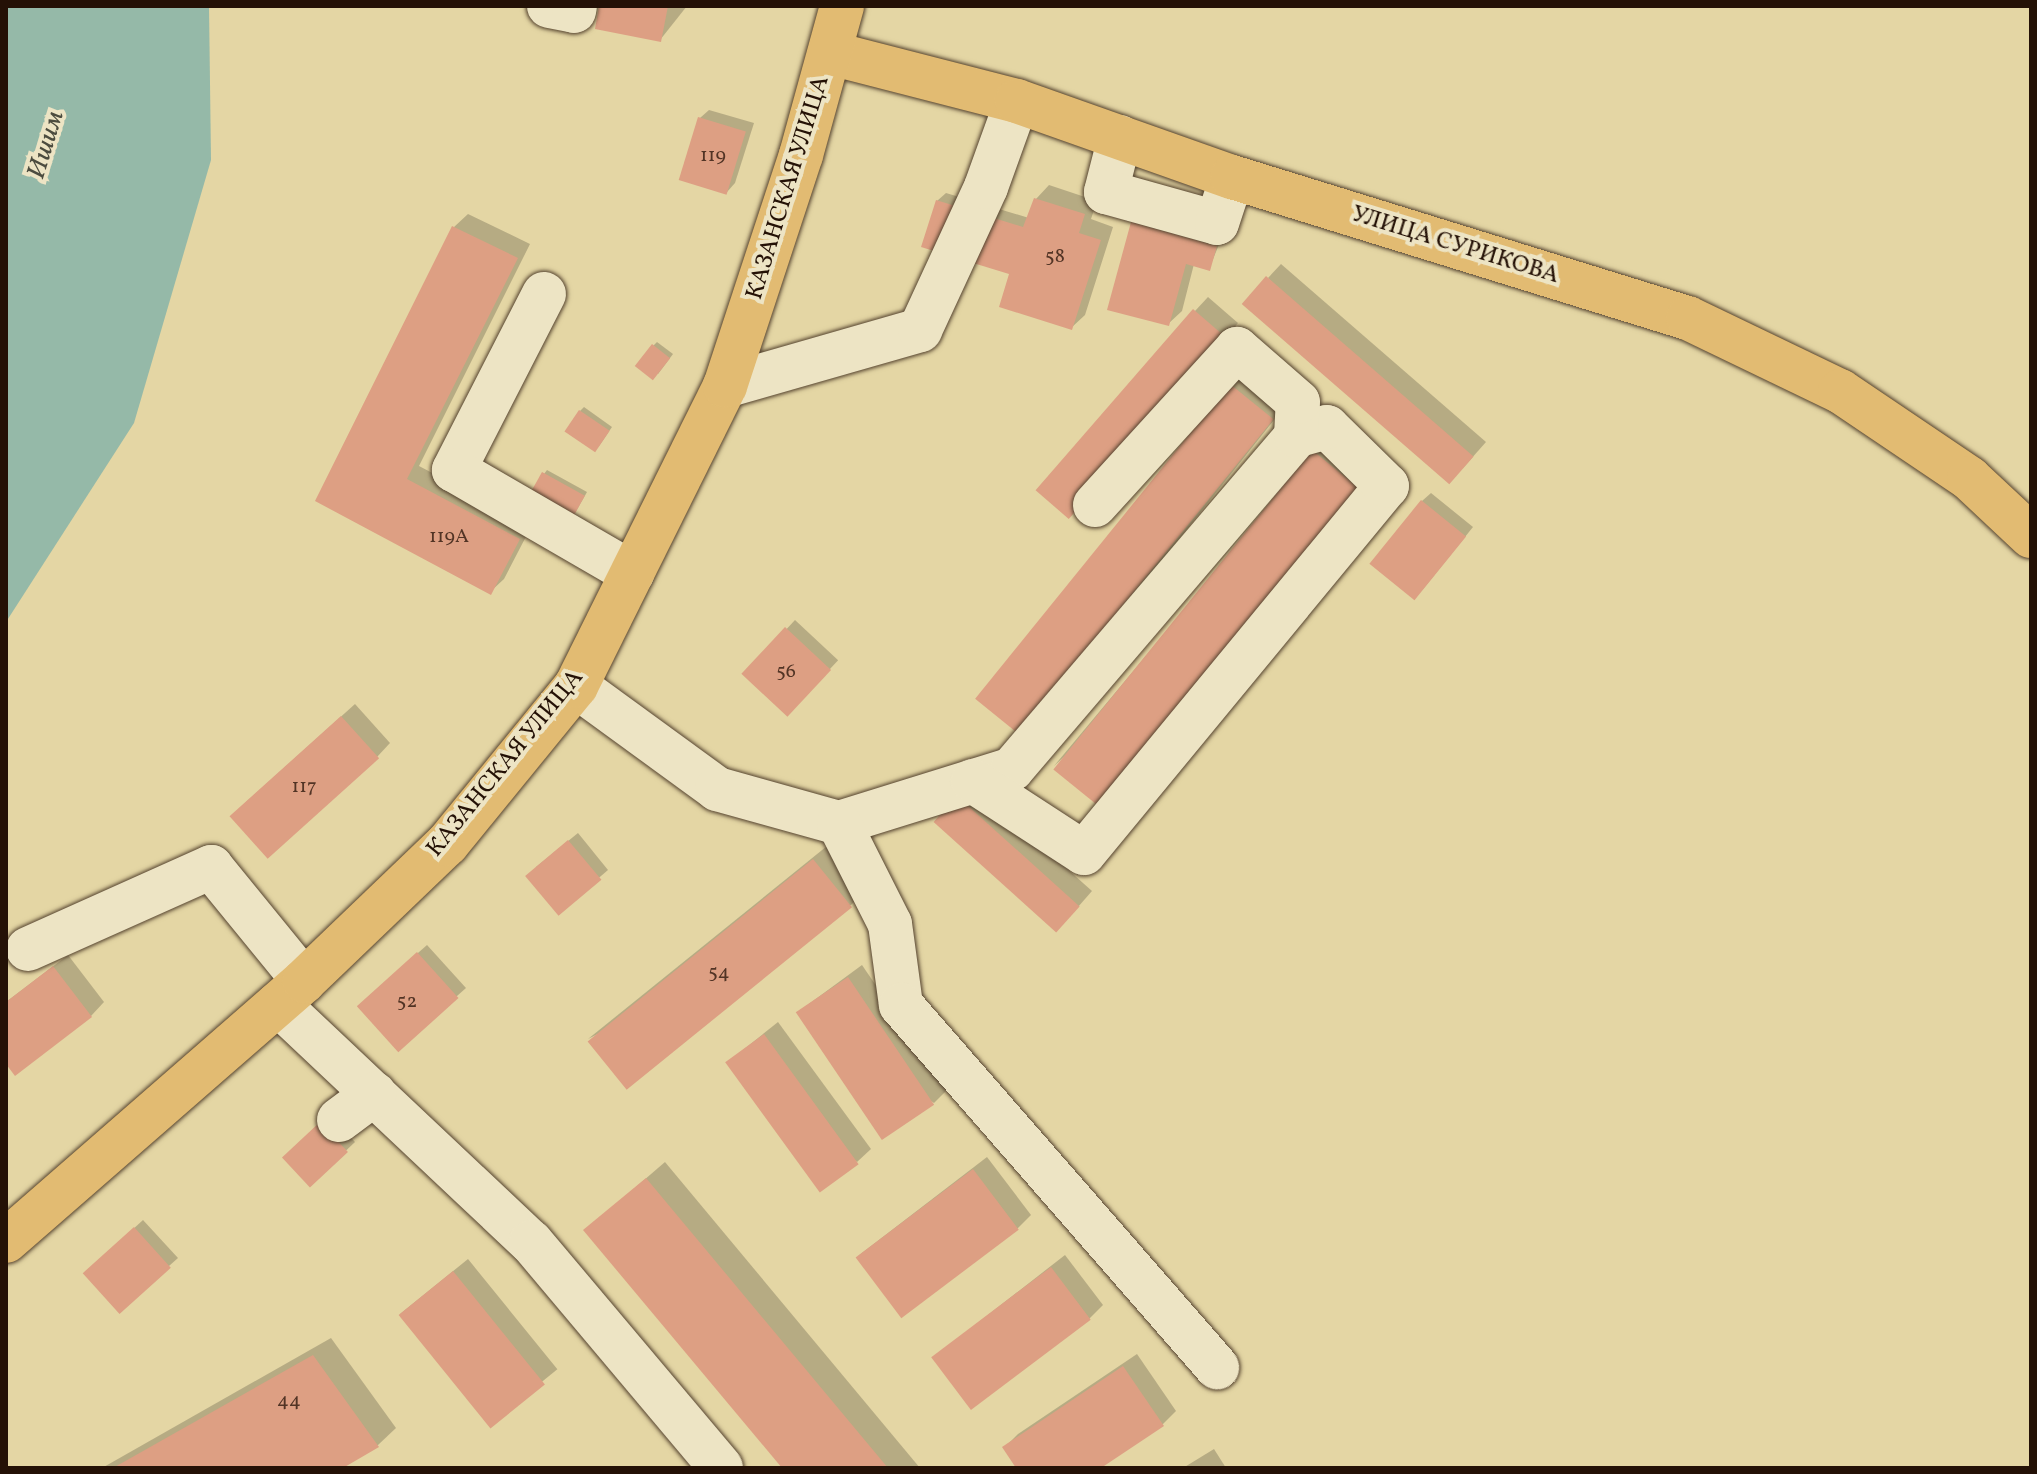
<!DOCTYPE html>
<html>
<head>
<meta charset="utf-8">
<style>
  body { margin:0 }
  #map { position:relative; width:2037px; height:1474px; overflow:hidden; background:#e4d6a4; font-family:Vollkorn,serif }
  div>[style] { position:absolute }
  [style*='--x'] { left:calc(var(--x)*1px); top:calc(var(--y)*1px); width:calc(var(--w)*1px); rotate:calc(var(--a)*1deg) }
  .water>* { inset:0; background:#95b9a8 }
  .shadow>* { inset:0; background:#0003; transform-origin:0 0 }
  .building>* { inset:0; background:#dd9f83; transform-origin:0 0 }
  .roads { filter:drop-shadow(0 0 2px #54422e) drop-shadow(0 0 2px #54422e) }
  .minor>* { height:44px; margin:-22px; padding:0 22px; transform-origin:22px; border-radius:22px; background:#ede4c4 }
  .major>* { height:44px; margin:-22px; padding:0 22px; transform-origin:22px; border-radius:22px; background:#e2bb72 }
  span { translate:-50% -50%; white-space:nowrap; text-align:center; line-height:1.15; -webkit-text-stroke:8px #ede4c4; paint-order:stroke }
  .number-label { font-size:20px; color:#523425 }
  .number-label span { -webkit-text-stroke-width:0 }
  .street-label { font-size:24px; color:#241106 }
  .water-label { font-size:26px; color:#4c4c3f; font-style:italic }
  .frame { position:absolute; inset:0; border:8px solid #241106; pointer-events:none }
</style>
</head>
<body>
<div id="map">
  <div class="water">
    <i style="clip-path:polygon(6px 6px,209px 6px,211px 160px,134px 423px,6px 622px)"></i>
  </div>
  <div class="shadow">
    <i style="clip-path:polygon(601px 6px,687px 6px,660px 40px)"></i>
    <i style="clip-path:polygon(709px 110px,754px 123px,735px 183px,727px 192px,700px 118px)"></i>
    <i style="clip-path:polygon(1049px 185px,1097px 201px,1091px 219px,1113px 227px,1085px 315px,1071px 328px,1014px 266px,937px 201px,946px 193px,1029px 218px,1036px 199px)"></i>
    <i style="clip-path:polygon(1147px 209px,1220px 242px,1209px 269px,1194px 264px,1182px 311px,1168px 324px,1133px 223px)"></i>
    <i style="clip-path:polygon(468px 214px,530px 244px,419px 466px,532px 525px,504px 579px,490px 592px,318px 501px,454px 227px)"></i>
    <i style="clip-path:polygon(1281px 264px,1486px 442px,1463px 468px,1268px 278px)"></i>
    <i style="clip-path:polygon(1208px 297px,1238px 323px,1083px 503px,1195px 311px)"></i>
    <i style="clip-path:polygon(657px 342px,673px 354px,658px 374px,653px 346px)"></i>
    <i style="clip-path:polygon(1250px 368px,1290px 400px,1039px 714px,1232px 386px)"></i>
    <i style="clip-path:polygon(584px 407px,612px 427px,599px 446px,580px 411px)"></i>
    <i style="clip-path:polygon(1332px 433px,1378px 471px,1054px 766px)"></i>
    <i style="clip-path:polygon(547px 470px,587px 492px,575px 513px,544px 474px)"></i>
    <i style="clip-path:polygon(1431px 493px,1473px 527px,1423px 589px,1422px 501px)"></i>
    <i style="left:795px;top:620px;width:59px;height:74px;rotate:43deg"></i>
    <i style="clip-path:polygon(355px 704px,390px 743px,377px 757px,245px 803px)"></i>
    <i style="clip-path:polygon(972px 784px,1092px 891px,1071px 915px,937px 822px)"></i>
    <i style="clip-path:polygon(578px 833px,608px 870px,558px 913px,536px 867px)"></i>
    <i style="clip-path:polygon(832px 842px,868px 888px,851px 905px,588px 1039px)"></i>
    <i style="clip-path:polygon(427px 945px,466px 988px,457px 996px,367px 998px)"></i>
    <i style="clip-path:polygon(68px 955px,104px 1002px,91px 1016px,6px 1061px,6px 1002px)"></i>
    <i style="clip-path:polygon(862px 965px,947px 1090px,934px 1103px,798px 1012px)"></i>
    <i style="clip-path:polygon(778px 1022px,871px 1149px,857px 1162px,728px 1062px)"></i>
    <i style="clip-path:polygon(330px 1115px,355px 1142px,311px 1184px)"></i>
    <i style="clip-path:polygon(987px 1157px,1031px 1215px,1017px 1229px,858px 1256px)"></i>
    <i style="clip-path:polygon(665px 1162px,920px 1468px,785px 1468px,586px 1230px)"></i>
    <i style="clip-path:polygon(143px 1220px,178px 1258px,169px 1266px,94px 1265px)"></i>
    <i style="clip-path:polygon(1065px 1255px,1103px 1305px,1089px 1319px,934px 1357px)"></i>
    <i style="left:468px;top:1259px;width:142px;height:87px;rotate:51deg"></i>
    <i style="clip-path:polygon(331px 1338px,396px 1428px,378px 1445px,339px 1468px,102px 1468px)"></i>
    <i style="clip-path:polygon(1137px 1354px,1176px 1411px,1163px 1424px,1098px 1468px,1019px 1468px,1005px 1447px,1018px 1434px)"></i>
    <i style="clip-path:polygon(1214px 1449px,1226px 1468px,1183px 1468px)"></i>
  </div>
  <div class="building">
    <i style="clip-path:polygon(599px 6px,668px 6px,661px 42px,595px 29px)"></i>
    <i style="left:698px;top:117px;width:50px;height:66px;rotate:17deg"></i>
    <i style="clip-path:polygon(1034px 198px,1085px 214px,1079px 233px,1101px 240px,1072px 330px,999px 307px,1009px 274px,921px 247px,936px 200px,1023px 227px)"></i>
    <i style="clip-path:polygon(1131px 222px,1217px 246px,1210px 271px,1186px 264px,1169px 326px,1107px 310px)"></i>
    <i style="clip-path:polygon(452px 226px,518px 258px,407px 479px,520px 539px,491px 595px,315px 501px)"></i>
    <i style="left:1266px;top:276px;width:275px;height:37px;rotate:41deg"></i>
    <i style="left:1193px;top:309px;width:44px;height:240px;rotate:41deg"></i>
    <i style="left:652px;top:344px;width:23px;height:28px;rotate:38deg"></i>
    <i style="left:1230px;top:384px;width:56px;height:405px;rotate:39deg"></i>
    <i style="left:579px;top:410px;width:37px;height:26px;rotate:34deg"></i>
    <i style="left:1312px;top:450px;width:64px;height:411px;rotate:39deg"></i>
    <i style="left:542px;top:472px;width:49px;height:27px;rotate:29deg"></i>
    <i style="left:1421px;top:500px;width:58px;height:82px;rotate:39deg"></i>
    <i style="left:785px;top:627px;width:63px;height:64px;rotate:43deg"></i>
    <i style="left:341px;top:716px;width:57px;height:150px;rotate:48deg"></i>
    <i style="left:957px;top:796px;width:165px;height:35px;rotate:42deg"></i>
    <i style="left:568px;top:840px;width:52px;height:56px;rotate:50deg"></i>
    <i style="left:813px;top:859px;width:62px;height:290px;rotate:51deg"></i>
    <i style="left:417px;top:952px;width:62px;height:81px;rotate:48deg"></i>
    <i style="clip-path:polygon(53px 966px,92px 1017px,15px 1076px,6px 1064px,6px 1002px)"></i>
    <i style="left:848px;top:977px;width:154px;height:63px;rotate:56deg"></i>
    <i style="left:764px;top:1034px;width:161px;height:48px;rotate:54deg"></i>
    <i style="left:320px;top:1122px;width:41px;height:52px;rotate:47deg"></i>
    <i style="left:973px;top:1169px;width:76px;height:147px;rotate:53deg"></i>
    <i style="clip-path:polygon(646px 1178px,888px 1468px,782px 1468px,583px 1230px)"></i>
    <i style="left:134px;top:1227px;width:55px;height:69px;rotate:48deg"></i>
    <i style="left:1051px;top:1267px;width:66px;height:150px;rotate:53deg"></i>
    <i style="left:453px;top:1271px;width:146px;height:70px;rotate:51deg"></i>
    <i style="clip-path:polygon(313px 1355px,379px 1447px,343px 1468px,113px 1468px)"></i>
    <i style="clip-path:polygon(1123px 1366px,1164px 1426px,1101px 1468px,1016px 1468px,1002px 1447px)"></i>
  </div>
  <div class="roads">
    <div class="minor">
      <i style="--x:549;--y:6;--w:25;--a:11"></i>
      <i style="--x:574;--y:11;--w:5;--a:-79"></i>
      <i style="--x:1120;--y:137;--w:57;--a:104.3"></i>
      <i style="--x:1106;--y:192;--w:115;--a:15.6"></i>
      <i style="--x:1217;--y:223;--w:48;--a:-71.9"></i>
      <i style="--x:544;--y:294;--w:198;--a:117.1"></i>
      <i style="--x:454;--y:470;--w:206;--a:30.1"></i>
      <i style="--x:725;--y:386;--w:203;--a:-16"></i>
      <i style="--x:920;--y:330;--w:157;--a:-65.2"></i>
      <i style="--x:986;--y:187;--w:91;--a:-70.2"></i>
      <i style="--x:576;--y:686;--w:175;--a:36.1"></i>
      <i style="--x:717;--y:789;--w:127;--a:15.6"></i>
      <i style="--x:839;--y:823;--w:181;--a:-17.3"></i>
      <i style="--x:1012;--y:769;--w:438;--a:-49.5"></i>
      <i style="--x:973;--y:781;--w:132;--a:33"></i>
      <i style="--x:1084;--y:853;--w:476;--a:-50.5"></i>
      <i style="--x:1387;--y:486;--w:84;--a:-135.5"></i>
      <i style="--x:1327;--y:427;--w:32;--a:164"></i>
      <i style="--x:1296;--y:436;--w:34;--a:-87"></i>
      <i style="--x:1298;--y:402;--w:81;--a:-139"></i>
      <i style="--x:1237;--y:349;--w:211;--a:132.3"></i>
      <i style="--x:839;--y:823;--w:113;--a:63.2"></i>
      <i style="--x:890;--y:924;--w:82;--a:82.3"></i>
      <i style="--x:901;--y:1005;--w:481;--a:48.9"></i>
      <i style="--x:28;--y:949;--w:201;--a:-24.1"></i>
      <i style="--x:211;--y:867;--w:147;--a:50.8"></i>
      <i style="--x:278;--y:1004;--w:347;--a:43.3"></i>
      <i style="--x:531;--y:1242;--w:295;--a:49.9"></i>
      <i style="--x:339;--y:1120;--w:44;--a:-36.6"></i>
    </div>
    <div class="major">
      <i style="--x:830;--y:53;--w:193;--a:14.4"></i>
      <i style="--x:1017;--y:101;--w:228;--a:19.5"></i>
      <i style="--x:1232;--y:177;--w:477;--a:17.2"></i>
      <i style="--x:1688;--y:318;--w:169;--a:25.7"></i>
      <i style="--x:1840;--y:391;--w:156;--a:34"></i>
      <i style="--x:1969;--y:478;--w:85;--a:43.1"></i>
      <i style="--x:6;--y:1241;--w:395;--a:-41.1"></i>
      <i style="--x:304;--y:981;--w:198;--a:-43.8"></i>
      <i style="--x:447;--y:844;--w:204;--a:-50.8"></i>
      <i style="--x:576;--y:686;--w:335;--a:-63.6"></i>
      <i style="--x:725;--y:386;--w:243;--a:-71.8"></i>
      <i style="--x:801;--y:155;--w:155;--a:-74.6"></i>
    </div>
  </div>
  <div class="number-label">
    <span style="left:713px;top:156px">119</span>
    <span style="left:1055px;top:257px">58</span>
    <span style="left:449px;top:537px">119А</span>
    <span style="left:786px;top:672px">56</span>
    <span style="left:304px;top:787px">117</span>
    <span style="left:719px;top:973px">54</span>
    <span style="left:407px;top:1002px">52</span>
    <span style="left:289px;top:1401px">44</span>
  </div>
  <div class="street-label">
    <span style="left:789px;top:188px;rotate:-73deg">КАЗАНСКАЯ УЛИЦА</span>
    <span style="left:1455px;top:246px;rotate:17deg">УЛИЦА СУРИКОВА</span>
    <span style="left:506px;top:764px;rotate:-51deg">КАЗАНСКАЯ УЛИЦА</span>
  </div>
  <div class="water-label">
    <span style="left:47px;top:145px;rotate:-73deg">Ишим</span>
  </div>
  <div class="frame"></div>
</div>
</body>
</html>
